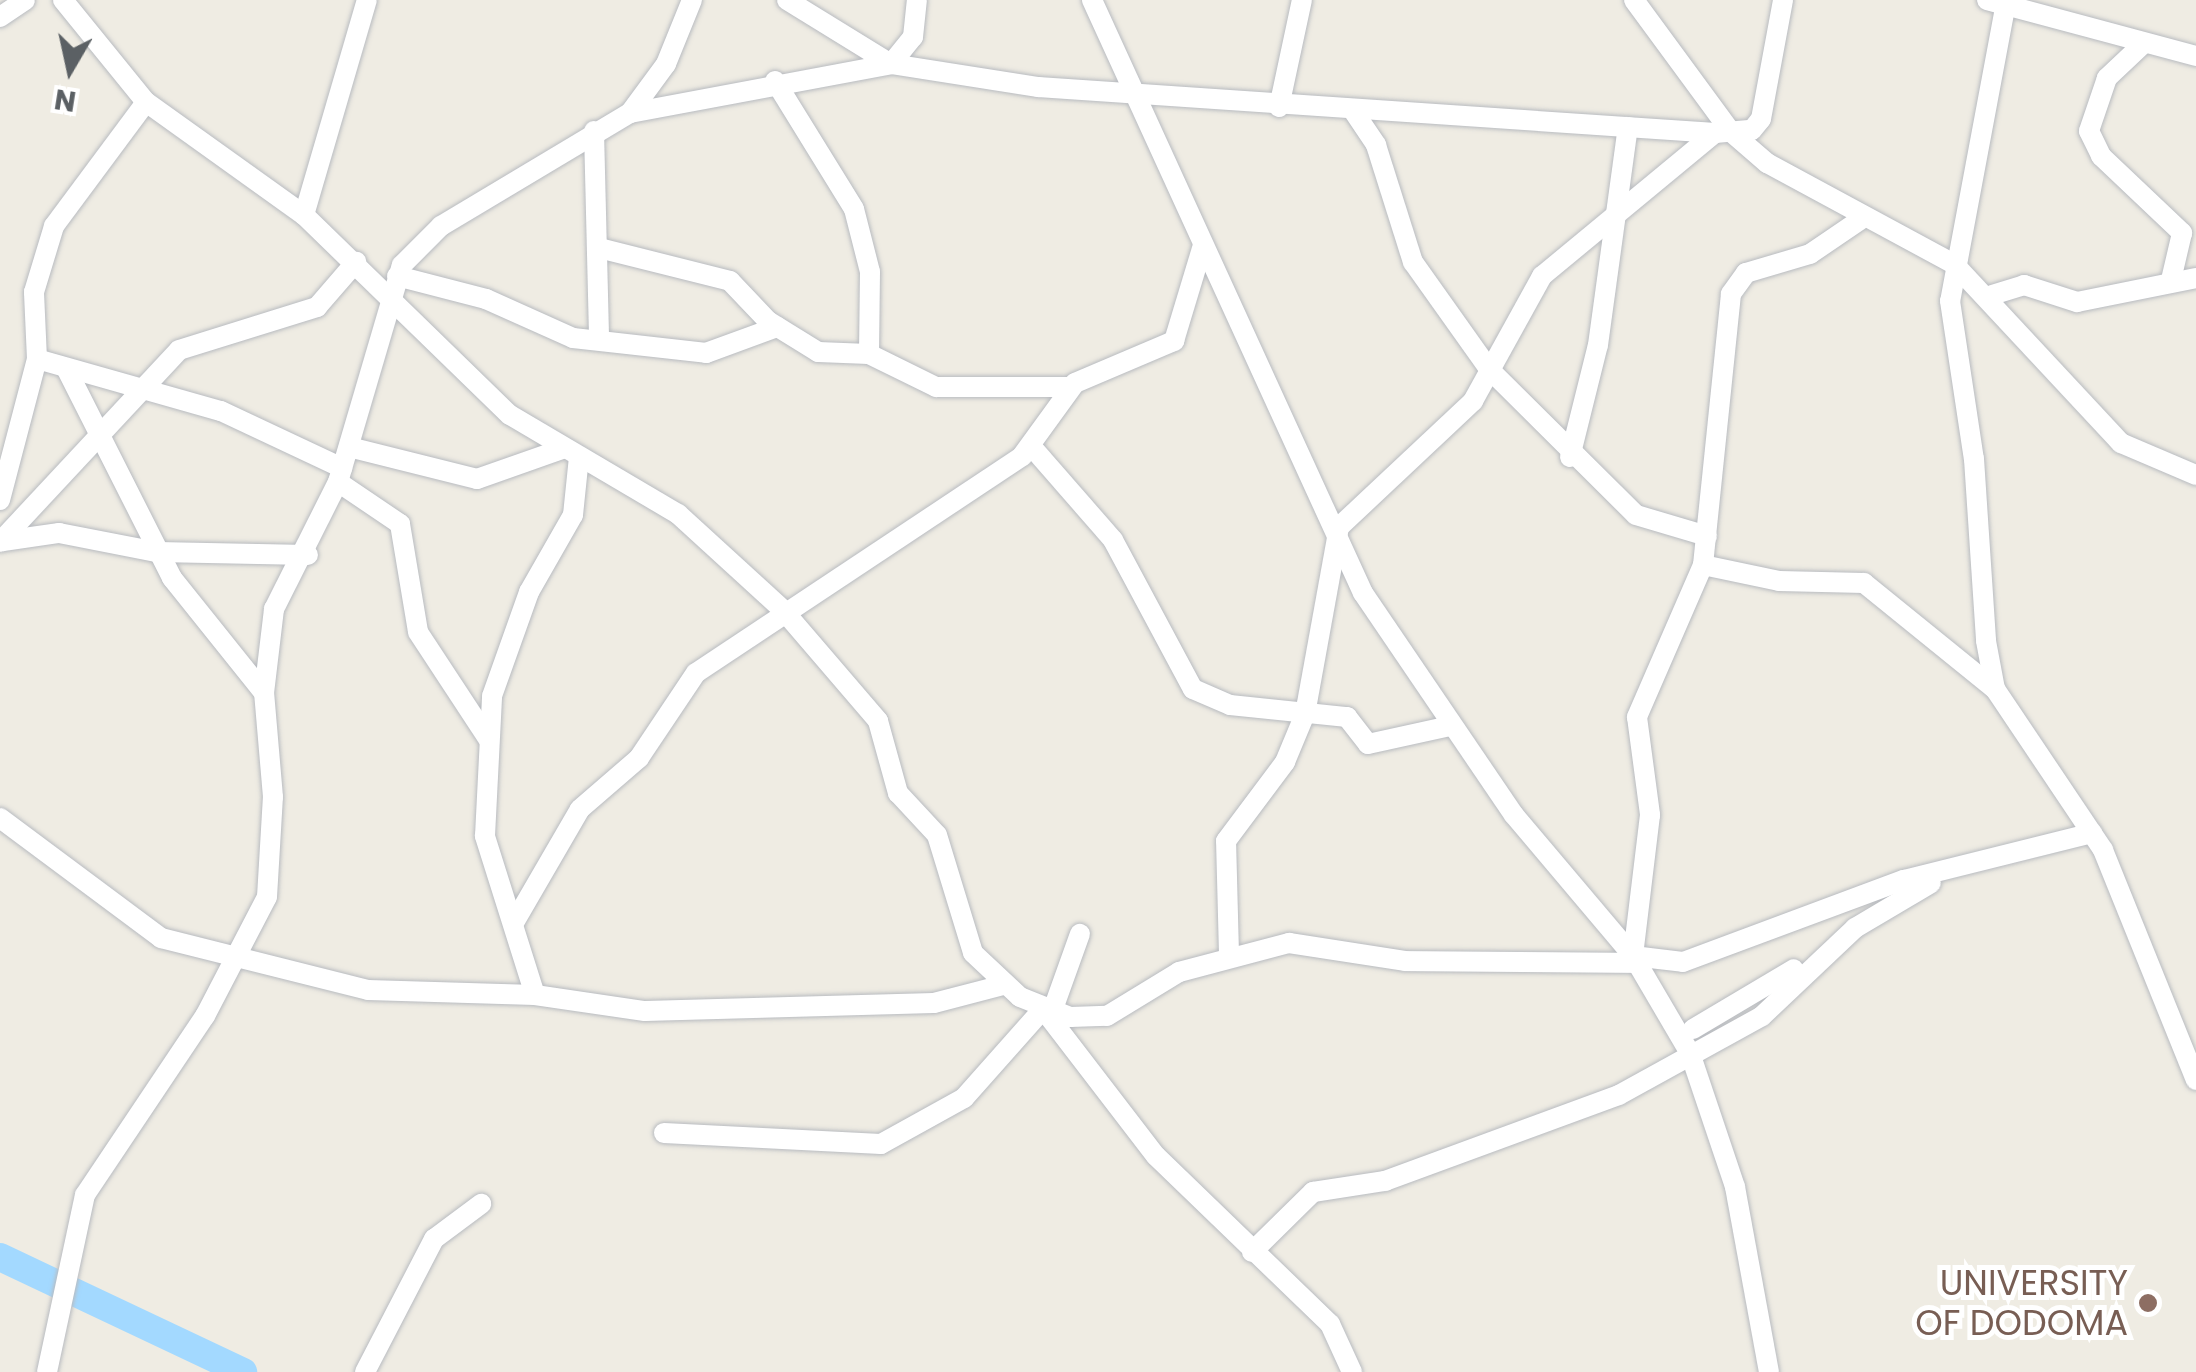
<!DOCTYPE html>
<html>
<head>
<meta charset="utf-8">
<style>
  body { margin:0 }
  #map { position:relative; width:2196px; height:1372px; overflow:hidden; background:#efece3; font-family:Poppins,sans-serif }
  div>[style] { position:absolute }
  [style*='--x'] { left:calc(var(--x)*1px); top:calc(var(--y)*1px); width:calc(var(--w)*1px); rotate:calc(var(--a)*1deg) }
  .river>* { height:28px; margin:-14px; padding:0 14px; transform-origin:14px; border-radius:14px; background:#a3d9ff }
  .roads { filter:drop-shadow(0 0 2px #b8bbc0) drop-shadow(0 0 2px #b8bbc0) }
  .minor>* { height:20px; margin:-10px; padding:0 10px; transform-origin:10px; border-radius:10px; background:#fff }
  .dots>* { width:28px; height:28px; translate:-50% -50%; box-sizing:border-box; border:5px solid #fff; border-radius:50% }
  span { translate:-50% -50%; white-space:nowrap; text-align:center; line-height:1.15; -webkit-text-stroke:10px #fff; paint-order:stroke }
  .education-label { font-size:35px; color:#785e54 }
  .right { translate:-100% -50%; text-align:right }
  .north { position:absolute; left:20px; top:20px; width:100px; height:100px; -webkit-text-stroke:8px #fff; paint-order:stroke; rotate:189deg; font-size:28px; font-weight:700; line-height:40px; text-align:center; color:#5b6064 }
  .north::after { content:''; display:block; margin:auto; width:35px; height:45px; background:#5b6064; clip-path:polygon(50% 0,100% 100%,50% 72%,0 100%) }
</style>
</head>
<body>
<div id="map">
  <div class="river">
    <i style="--x:0;--y:1257;--w:269;--a:25.3"></i>
  </div>
  <div class="roads">
    <div class="minor">
      <i style="--x:63;--y:0;--w:132;--a:50.9"></i>
      <i style="--x:146;--y:102;--w:194;--a:35.6"></i>
      <i style="--x:304;--y:215;--w:287;--a:44.2"></i>
      <i style="--x:510;--y:415;--w:195;--a:30.5"></i>
      <i style="--x:678;--y:514;--w:142;--a:42.4"></i>
      <i style="--x:783;--y:610;--w:146;--a:49.4"></i>
      <i style="--x:878;--y:721;--w:75;--a:74.5"></i>
      <i style="--x:898;--y:793;--w:57;--a:47.1"></i>
      <i style="--x:937;--y:835;--w:123;--a:73"></i>
      <i style="--x:973;--y:953;--w:64;--a:43.1"></i>
      <i style="--x:1020;--y:997;--w:54;--a:21.8"></i>
      <i style="--x:1070;--y:1017;--w:37;--a:-2"></i>
      <i style="--x:1107;--y:1016;--w:84;--a:-31.4"></i>
      <i style="--x:1179;--y:972;--w:114;--a:-14.8"></i>
      <i style="--x:1289;--y:943;--w:117;--a:8.8"></i>
      <i style="--x:1405;--y:961;--w:232;--a:0.5"></i>
      <i style="--x:787;--y:0;--w:122;--a:31.6"></i>
      <i style="--x:891;--y:64;--w:149;--a:8.9"></i>
      <i style="--x:1038;--y:87;--w:679;--a:3.89"></i>
      <i style="--x:1715;--y:133;--w:37;--a:-5"></i>
      <i style="--x:1752;--y:130;--w:14;--a:-51"></i>
      <i style="--x:1761;--y:119;--w:121;--a:-79.5"></i>
      <i style="--x:1092;--y:0;--w:652;--a:65.44"></i>
      <i style="--x:1363;--y:593;--w:268;--a:55.8"></i>
      <i style="--x:1514;--y:815;--w:185;--a:49.8"></i>
      <i style="--x:1633;--y:956;--w:113;--a:59.6"></i>
      <i style="--x:1690;--y:1053;--w:141;--a:71.4"></i>
      <i style="--x:1735;--y:1187;--w:188;--a:79.6"></i>
      <i style="--x:1634;--y:0;--w:164;--a:53.7"></i>
      <i style="--x:1731;--y:132;--w:48;--a:40.7"></i>
      <i style="--x:1767;--y:163;--w:213;--a:28.4"></i>
      <i style="--x:1954;--y:264;--w:245;--a:47"></i>
      <i style="--x:2121;--y:443;--w:82;--a:23.1"></i>
      <i style="--x:1987;--y:0;--w:216;--a:15"></i>
      <i style="--x:2005;--y:8;--w:298;--a:100.6"></i>
      <i style="--x:1950;--y:301;--w:160;--a:81.4"></i>
      <i style="--x:1974;--y:459;--w:182;--a:86.2"></i>
      <i style="--x:1986;--y:641;--w:49;--a:79.4"></i>
      <i style="--x:1995;--y:689;--w:194;--a:56.1"></i>
      <i style="--x:2103;--y:850;--w:248;--a:68"></i>
      <i style="--x:0;--y:17;--w:30;--a:-34"></i>
      <i style="--x:2143;--y:44;--w:50;--a:136.6"></i>
      <i style="--x:2107;--y:78;--w:56;--a:108.8"></i>
      <i style="--x:2089;--y:131;--w:28;--a:64"></i>
      <i style="--x:2101;--y:156;--w:112;--a:43.5"></i>
      <i style="--x:2182;--y:233;--w:48;--a:103.2"></i>
      <i style="--x:775;--y:81;--w:150;--a:58.3"></i>
      <i style="--x:854;--y:209;--w:65;--a:75.7"></i>
      <i style="--x:870;--y:272;--w:82;--a:90.7"></i>
      <i style="--x:1279;--y:107;--w:109;--a:-77.9"></i>
      <i style="--x:1354;--y:112;--w:40;--a:56"></i>
      <i style="--x:1376;--y:145;--w:123;--a:72.5"></i>
      <i style="--x:1413;--y:262;--w:131;--a:54.6"></i>
      <i style="--x:1489;--y:369;--w:207;--a:44.8"></i>
      <i style="--x:1636;--y:515;--w:74;--a:16.5"></i>
      <i style="--x:630;--y:113;--w:61;--a:-53.7"></i>
      <i style="--x:666;--y:64;--w:69;--a:-67.9"></i>
      <i style="--x:594;--y:131;--w:207;--a:88.6"></i>
      <i style="--x:304;--y:215;--w:224;--a:-73.7"></i>
      <i style="--x:1860;--y:220;--w:60;--a:145.8"></i>
      <i style="--x:1810;--y:254;--w:67;--a:163.5"></i>
      <i style="--x:1746;--y:273;--w:26;--a:126"></i>
      <i style="--x:1731;--y:294;--w:272;--a:95.9"></i>
      <i style="--x:1703;--y:565;--w:166;--a:113.5"></i>
      <i style="--x:1637;--y:717;--w:99;--a:82.4"></i>
      <i style="--x:1650;--y:815;--w:142;--a:96.9"></i>
      <i style="--x:1633;--y:956;--w:50;--a:6.8"></i>
      <i style="--x:1683;--y:962;--w:236;--a:-20.4"></i>
      <i style="--x:1904;--y:880;--w:194;--a:-14"></i>
      <i style="--x:603;--y:249;--w:131;--a:14.1"></i>
      <i style="--x:730;--y:281;--w:55;--a:46.5"></i>
      <i style="--x:768;--y:321;--w:59;--a:31.8"></i>
      <i style="--x:818;--y:352;--w:51;--a:2.2"></i>
      <i style="--x:869;--y:354;--w:75;--a:26.2"></i>
      <i style="--x:936;--y:387;--w:133;--a:0"></i>
      <i style="--x:397;--y:276;--w:92;--a:14.5"></i>
      <i style="--x:486;--y:299;--w:95;--a:24.1"></i>
      <i style="--x:573;--y:338;--w:134;--a:6.4"></i>
      <i style="--x:706;--y:353;--w:76;--a:-20.1"></i>
      <i style="--x:1992;--y:295;--w:34;--a:-17"></i>
      <i style="--x:2024;--y:285;--w:56;--a:17.8"></i>
      <i style="--x:2077;--y:302;--w:121;--a:-11.4"></i>
      <i style="--x:37;--y:359;--w:191;--a:15.8"></i>
      <i style="--x:221;--y:411;--w:134;--a:25.2"></i>
      <i style="--x:67;--y:370;--w:233;--a:63.2"></i>
      <i style="--x:172;--y:578;--w:147;--a:51.3"></i>
      <i style="--x:349;--y:447;--w:132;--a:14"></i>
      <i style="--x:477;--y:479;--w:93;--a:-19.4"></i>
      <i style="--x:1032;--y:447;--w:123;--a:48.9"></i>
      <i style="--x:1113;--y:540;--w:169;--a:61.8"></i>
      <i style="--x:1193;--y:689;--w:40;--a:23.4"></i>
      <i style="--x:1230;--y:705;--w:118;--a:5.9"></i>
      <i style="--x:1347;--y:717;--w:34;--a:52"></i>
      <i style="--x:1368;--y:744;--w:84;--a:-12.4"></i>
      <i style="--x:1570;--y:457;--w:115;--a:-76"></i>
      <i style="--x:1598;--y:345;--w:220;--a:-82.2"></i>
      <i style="--x:338;--y:482;--w:75;--a:34.1"></i>
      <i style="--x:400;--y:524;--w:109;--a:80.5"></i>
      <i style="--x:418;--y:632;--w:129;--a:56.7"></i>
      <i style="--x:0;--y:500;--w:146;--a:-75.3"></i>
      <i style="--x:37;--y:359;--w:67;--a:-92.6"></i>
      <i style="--x:34;--y:292;--w:69;--a:-73.1"></i>
      <i style="--x:54;--y:226;--w:154;--a:-53.4"></i>
      <i style="--x:3;--y:541;--w:57;--a:-8.1"></i>
      <i style="--x:59;--y:533;--w:100;--a:11"></i>
      <i style="--x:157;--y:552;--w:151;--a:1.1"></i>
      <i style="--x:0;--y:542;--w:262;--a:-47"></i>
      <i style="--x:179;--y:350;--w:145;--a:-17.3"></i>
      <i style="--x:317;--y:307;--w:60;--a:-49.1"></i>
      <i style="--x:1703;--y:565;--w:78;--a:11.9"></i>
      <i style="--x:1779;--y:581;--w:85;--a:1.3"></i>
      <i style="--x:1864;--y:583;--w:169;--a:39"></i>
      <i style="--x:0;--y:818;--w:201;--a:36.7"></i>
      <i style="--x:161;--y:938;--w:213;--a:14.1"></i>
      <i style="--x:368;--y:990;--w:167;--a:1.7"></i>
      <i style="--x:535;--y:995;--w:111;--a:8.3"></i>
      <i style="--x:645;--y:1011;--w:289;--a:-1.6"></i>
      <i style="--x:934;--y:1003;--w:71;--a:-14.6"></i>
      <i style="--x:515;--y:921;--w:129;--a:-59.9"></i>
      <i style="--x:580;--y:809;--w:78;--a:-40.8"></i>
      <i style="--x:639;--y:758;--w:102;--a:-56.2"></i>
      <i style="--x:696;--y:673;--w:392;--a:-33.6"></i>
      <i style="--x:1022;--y:456;--w:90;--a:-54"></i>
      <i style="--x:1075;--y:383;--w:108;--a:-23"></i>
      <i style="--x:1174;--y:341;--w:97;--a:-73.2"></i>
      <i style="--x:1229;--y:954;--w:113;--a:-91.5"></i>
      <i style="--x:1226;--y:841;--w:99;--a:-53.2"></i>
      <i style="--x:1285;--y:762;--w:52;--a:-67.4"></i>
      <i style="--x:1305;--y:714;--w:190;--a:-79.7"></i>
      <i style="--x:1339;--y:527;--w:184;--a:-43.2"></i>
      <i style="--x:1473;--y:401;--w:143;--a:-61.1"></i>
      <i style="--x:1542;--y:276;--w:224;--a:-39.6"></i>
      <i style="--x:535;--y:995;--w:167;--a:-107.5"></i>
      <i style="--x:485;--y:836;--w:140;--a:-87.1"></i>
      <i style="--x:492;--y:696;--w:110;--a:-70.4"></i>
      <i style="--x:529;--y:592;--w:89;--a:-60.3"></i>
      <i style="--x:573;--y:515;--w:58;--a:-84.1"></i>
      <i style="--x:1052;--y:1012;--w:83;--a:-70.3"></i>
      <i style="--x:1693;--y:1029;--w:117;--a:-30.7"></i>
      <i style="--x:664;--y:1133;--w:217;--a:2.9"></i>
      <i style="--x:881;--y:1144;--w:95;--a:-29"></i>
      <i style="--x:964;--y:1098;--w:119;--a:-48.4"></i>
      <i style="--x:1043;--y:1009;--w:185;--a:52.5"></i>
      <i style="--x:1156;--y:1156;--w:242;--a:44"></i>
      <i style="--x:1330;--y:1324;--w:53;--a:65.4"></i>
      <i style="--x:1252;--y:1252;--w:86;--a:-44.5"></i>
      <i style="--x:1313;--y:1192;--w:73;--a:-8.7"></i>
      <i style="--x:1385;--y:1181;--w:249;--a:-20.2"></i>
      <i style="--x:1619;--y:1095;--w:163;--a:-28.9"></i>
      <i style="--x:1762;--y:1016;--w:128;--a:-43.4"></i>
      <i style="--x:1855;--y:928;--w:88;--a:-30.6"></i>
      <i style="--x:47;--y:1372;--w:181;--a:-77.9"></i>
      <i style="--x:85;--y:1195;--w:216;--a:-56.2"></i>
      <i style="--x:205;--y:1016;--w:134;--a:-62.5"></i>
      <i style="--x:267;--y:897;--w:100;--a:-86.6"></i>
      <i style="--x:273;--y:797;--w:104;--a:-94.9"></i>
      <i style="--x:264;--y:693;--w:85;--a:-83.2"></i>
      <i style="--x:274;--y:609;--w:142;--a:-63.3"></i>
      <i style="--x:338;--y:482;--w:226;--a:-73.6"></i>
      <i style="--x:402;--y:265;--w:55;--a:-45"></i>
      <i style="--x:441;--y:226;--w:220;--a:-30.9"></i>
      <i style="--x:630;--y:113;--w:266;--a:-10.6"></i>
      <i style="--x:891;--y:64;--w:35;--a:-51"></i>
      <i style="--x:913;--y:37;--w:37;--a:-84"></i>
      <i style="--x:365;--y:1372;--w:150;--a:-62.6"></i>
      <i style="--x:434;--y:1239;--w:59;--a:-36.7"></i>
    </div>
  </div>
  <div class="dots">
    <i style="left:2148px;top:1303px;background:#8d6e63"></i>
  </div>
  <div class="education-label">
    <span class="right" style="left:2128px;top:1303px">UNIVERSITY<br>OF DODOMA</span>
  </div>
  <div class="north">N</div>
</div>
</body>
</html>
